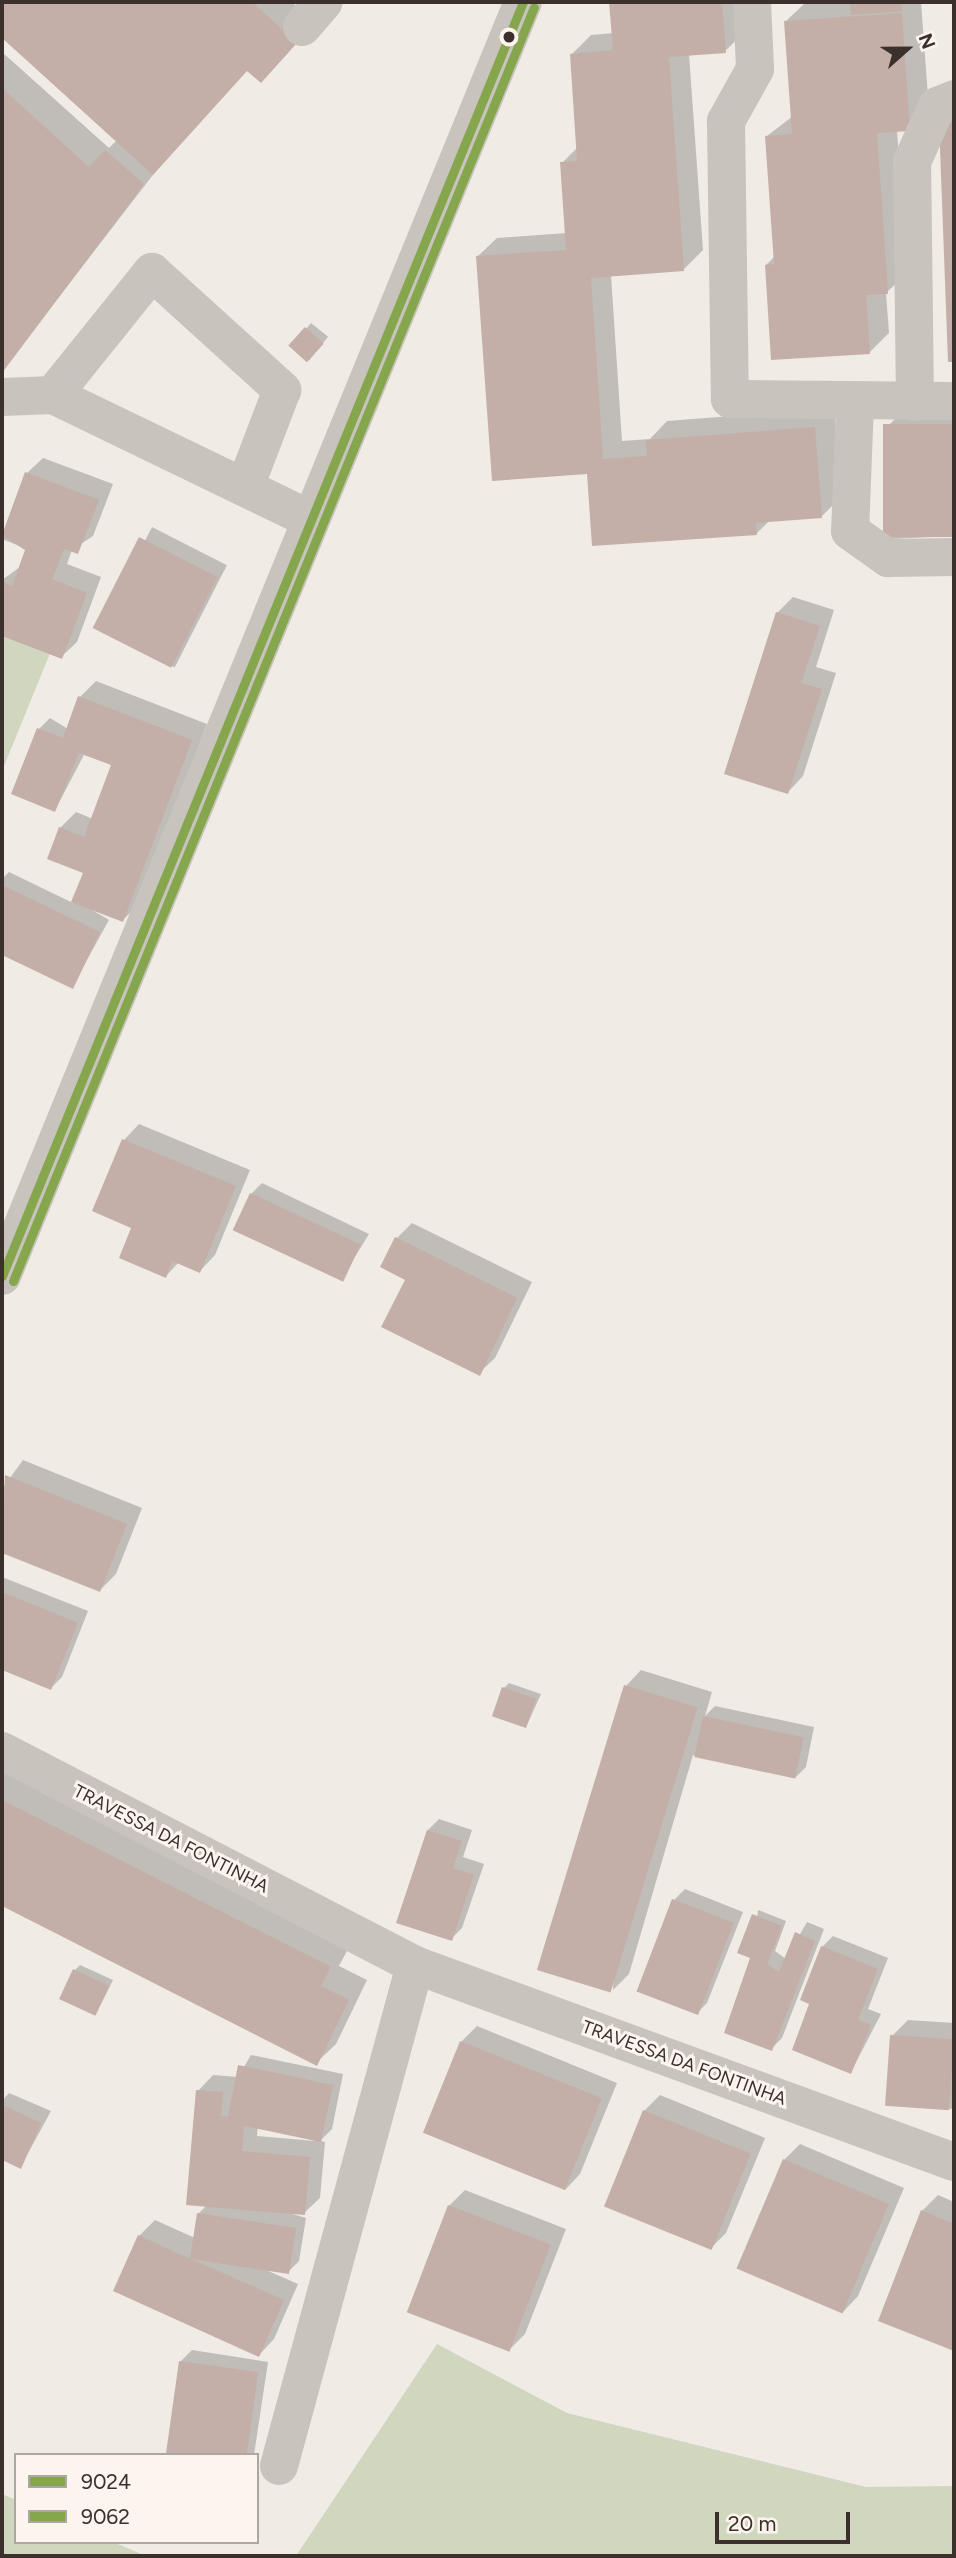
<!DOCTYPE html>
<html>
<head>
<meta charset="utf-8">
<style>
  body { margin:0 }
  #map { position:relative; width:956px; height:2558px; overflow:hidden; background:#f0ebe5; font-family:Figtree,sans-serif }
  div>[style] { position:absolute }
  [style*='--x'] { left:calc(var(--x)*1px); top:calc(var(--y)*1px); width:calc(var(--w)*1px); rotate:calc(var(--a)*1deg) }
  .green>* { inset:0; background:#d1d6bf }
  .shadow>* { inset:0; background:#0003; transform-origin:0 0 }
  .building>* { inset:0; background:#c3afa7; transform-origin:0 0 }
  .minor>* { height:38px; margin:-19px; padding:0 19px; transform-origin:19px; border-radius:19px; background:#c9c3be }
  .bus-1>* { height:9px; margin:-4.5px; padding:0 4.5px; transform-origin:4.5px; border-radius:4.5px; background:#85a64d }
  .bus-2>* { height:9px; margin:-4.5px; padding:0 4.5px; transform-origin:4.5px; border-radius:4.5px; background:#85a64d }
  .dots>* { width:19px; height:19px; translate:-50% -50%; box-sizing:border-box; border:4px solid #fbf5ee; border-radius:50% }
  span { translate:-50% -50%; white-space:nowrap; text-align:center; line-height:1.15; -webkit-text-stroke:6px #fbf5ee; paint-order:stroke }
  .street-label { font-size:18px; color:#3b302b }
  .frame { position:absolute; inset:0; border:4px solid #3b302b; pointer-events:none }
  .legend { position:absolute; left:14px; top:2453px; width:245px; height:91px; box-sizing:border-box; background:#fbf5ee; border:2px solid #aea6a0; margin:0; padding:9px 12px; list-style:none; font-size:21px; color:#3b302b }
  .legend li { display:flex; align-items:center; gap:14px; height:35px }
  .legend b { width:35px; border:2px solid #aea6a0 }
  .north { position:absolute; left:872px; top:14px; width:70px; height:70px; -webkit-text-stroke:5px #fbf5ee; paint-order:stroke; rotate:69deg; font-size:19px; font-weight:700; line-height:28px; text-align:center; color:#3b302b }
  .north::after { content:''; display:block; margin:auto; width:24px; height:32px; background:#3b302b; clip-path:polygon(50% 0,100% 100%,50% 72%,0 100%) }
  .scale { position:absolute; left:715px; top:2512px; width:135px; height:32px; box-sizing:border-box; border:4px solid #3b302b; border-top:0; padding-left:9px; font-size:21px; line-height:24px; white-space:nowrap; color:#3b302b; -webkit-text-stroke:5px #fbf5ee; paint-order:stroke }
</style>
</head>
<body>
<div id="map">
  <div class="green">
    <i style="clip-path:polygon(2px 621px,55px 641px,2px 771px)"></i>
    <i style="clip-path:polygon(437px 2344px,567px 2413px,866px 2487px,954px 2486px,954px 2556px,296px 2556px)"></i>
    <i style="clip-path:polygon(2px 2494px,16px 2500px,16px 2542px,113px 2542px,146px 2556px,2px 2556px)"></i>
  </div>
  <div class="shadow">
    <i style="clip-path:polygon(2px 2px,292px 2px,315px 23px,251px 63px,159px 167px,2px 371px,2px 52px,109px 148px,117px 140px,2px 36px)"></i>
    <i style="clip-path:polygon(611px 2px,742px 2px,745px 32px,725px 51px,689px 54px,703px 250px,684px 269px,611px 275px,622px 441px,650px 439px,667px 421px,834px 408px,841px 497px,821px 517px,769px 521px,757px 533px,589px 472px,477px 257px,497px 238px,567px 233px,562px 163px,578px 147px,571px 55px,591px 35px,614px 33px)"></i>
    <i style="clip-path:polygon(921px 2px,929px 110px,897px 130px,907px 273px,886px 293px,889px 333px,870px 352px,766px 265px,775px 256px,767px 136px,793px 116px,785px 22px,805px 3px)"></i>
    <i style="clip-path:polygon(954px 108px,954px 360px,950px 360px,941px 122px)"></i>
    <i style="left:311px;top:323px;width:22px;height:30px;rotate:39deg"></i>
    <i style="clip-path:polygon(954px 410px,954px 536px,891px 539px,885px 429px,901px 413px)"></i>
    <i style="clip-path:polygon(43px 458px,113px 484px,93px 536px,72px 550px,67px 564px,101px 577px,77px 642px,61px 657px,2px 635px,2px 580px,20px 567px,27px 549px,2px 539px,27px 473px)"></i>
    <i style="left:152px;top:527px;width:84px;height:115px;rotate:27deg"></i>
    <i style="clip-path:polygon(793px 597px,834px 610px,816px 667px,836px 673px,803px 776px,788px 792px,777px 613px)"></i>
    <i style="clip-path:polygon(96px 681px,207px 724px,139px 904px,123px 920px,82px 904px,109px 920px,72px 987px,2px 953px,2px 879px,9px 872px,73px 903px,85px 872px,60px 828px,76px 812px,93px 819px,113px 764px,85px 753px,55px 810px,13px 793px,39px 729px,50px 718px,68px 729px,80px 697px)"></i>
    <i style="clip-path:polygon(139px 1124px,250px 1170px,215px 1255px,200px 1271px,179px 1262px,166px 1276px,134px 1227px,94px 1210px,124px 1140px)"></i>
    <i style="clip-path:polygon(262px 1183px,369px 1234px,342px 1278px,251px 1194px)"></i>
    <i style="clip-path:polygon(412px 1223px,532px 1282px,495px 1358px,479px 1373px,396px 1239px)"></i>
    <i style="clip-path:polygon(23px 1460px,142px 1508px,116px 1574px,100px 1590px,2px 1551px,2px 1489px)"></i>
    <i style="clip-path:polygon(2px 1577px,88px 1611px,62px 1677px,51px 1688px,2px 1668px)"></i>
    <i style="clip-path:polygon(641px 1670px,712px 1692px,705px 1716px,715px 1706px,814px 1727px,806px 1767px,795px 1778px,693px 1755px,629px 1974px,613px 1990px,626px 1686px)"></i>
    <i style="clip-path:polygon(509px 1683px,541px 1694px,526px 1727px,504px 1688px)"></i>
    <i style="clip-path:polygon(2px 1771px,349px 1947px,339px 1966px,367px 1980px,336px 2044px,316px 2063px,2px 1904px)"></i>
    <i style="clip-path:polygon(439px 1819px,472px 1830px,463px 1857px,484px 1864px,462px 1928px,451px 1939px,428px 1830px)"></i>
    <i style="clip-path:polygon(685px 1889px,743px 1912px,707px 2003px,696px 2014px,638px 1990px,674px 1900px)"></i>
    <i style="clip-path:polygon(758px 1910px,786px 1921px,775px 1951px,786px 1959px,807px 1922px,824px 1929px,782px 2038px,771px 2049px,753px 1957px)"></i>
    <i style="clip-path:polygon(833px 1936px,888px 1958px,868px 2009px,881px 2014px,851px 2072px,811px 2003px,822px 1947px)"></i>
    <i style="clip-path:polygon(80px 1965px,113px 1980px,96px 2014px,75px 1970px)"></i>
    <i style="clip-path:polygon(908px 2020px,954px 2023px,954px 2109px,888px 2105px,892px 2036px)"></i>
    <i style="clip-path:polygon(477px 2026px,617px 2083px,580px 2174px,565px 2190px,461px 2042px)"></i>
    <i style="clip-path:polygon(evenodd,251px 2055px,343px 2074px,332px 2129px,320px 2141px,325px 2142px,320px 2198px,304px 2213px,286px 2212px,306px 2218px,299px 2261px,288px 2272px,266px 2270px,298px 2284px,274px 2339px,259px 2355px,139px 2236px,155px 2220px,195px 2238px,198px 2214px,207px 2205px,198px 2091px,213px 2075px,238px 2077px,251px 2055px,258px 2123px,315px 2141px,257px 2136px,258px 2123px)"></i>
    <i style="clip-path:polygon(9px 2093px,51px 2111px,21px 2166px,2px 2158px,2px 2101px)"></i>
    <i style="clip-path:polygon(660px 2095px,765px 2138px,726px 2233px,710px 2249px,644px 2111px)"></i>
    <i style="clip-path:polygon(800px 2144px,904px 2188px,858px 2296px,843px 2312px,784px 2160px)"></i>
    <i style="clip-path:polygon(465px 2190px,566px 2229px,525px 2334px,509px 2350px,449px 2206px)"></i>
    <i style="clip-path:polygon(938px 2195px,954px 2202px,954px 2349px,880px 2320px,922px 2211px)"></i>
    <i style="clip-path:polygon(192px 2350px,268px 2362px,254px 2455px,167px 2455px,181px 2361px)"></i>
  </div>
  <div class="building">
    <i style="clip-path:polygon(2px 2px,252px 2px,297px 43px,261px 83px,247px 71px,153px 175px,2px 38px)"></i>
    <i style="clip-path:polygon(609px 2px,722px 2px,726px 53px,669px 57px,684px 271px,591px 278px,603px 459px,647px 456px,646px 440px,815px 427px,822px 518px,756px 523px,757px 535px,592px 546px,587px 474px,492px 481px,476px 256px,566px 250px,560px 162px,577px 161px,570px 54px,613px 50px)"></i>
    <i style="clip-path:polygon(850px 2px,901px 2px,902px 11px,851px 15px)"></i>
    <i style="clip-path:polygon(902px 13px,910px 131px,877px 133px,888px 294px,866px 295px,870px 354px,771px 360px,765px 265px,774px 264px,765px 136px,792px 134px,784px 21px)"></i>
    <i style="clip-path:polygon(2px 88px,89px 167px,105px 150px,144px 184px,2px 373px)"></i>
    <i style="clip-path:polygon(954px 120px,954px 362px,948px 362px,939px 121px)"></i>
    <i style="left:305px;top:327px;width:25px;height:25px;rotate:42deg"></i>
    <i style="left:954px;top:424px;width:113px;height:71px;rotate:90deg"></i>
    <i style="clip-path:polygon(25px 472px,99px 500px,78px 554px,64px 549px,52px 579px,87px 593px,62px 659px,2px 636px,2px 582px,12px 586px,25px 550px,2px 535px)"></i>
    <i style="left:139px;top:537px;width:88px;height:102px;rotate:27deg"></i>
    <i style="clip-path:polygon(776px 612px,820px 626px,801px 683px,822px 689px,788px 794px,724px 774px)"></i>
    <i style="clip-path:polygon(78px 696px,192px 740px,123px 922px,71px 902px,83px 873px,47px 859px,59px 827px,84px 837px,111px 765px,79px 753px,55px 812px,11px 794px,37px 728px,63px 738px)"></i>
    <i style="clip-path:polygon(2px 885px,100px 932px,73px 989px,2px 955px)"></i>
    <i style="clip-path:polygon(122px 1139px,236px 1186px,200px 1273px,172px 1261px,166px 1278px,119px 1258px,131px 1228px,92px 1211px)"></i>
    <i style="left:250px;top:1193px;width:122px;height:41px;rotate:25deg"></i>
    <i style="clip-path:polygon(395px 1237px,517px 1298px,480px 1376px,381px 1327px,405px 1280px,380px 1267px)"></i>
    <i style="clip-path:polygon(5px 1475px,127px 1524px,100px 1592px,2px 1553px)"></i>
    <i style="clip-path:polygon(2px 1592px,78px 1623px,51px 1690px,2px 1670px)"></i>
    <i style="left:624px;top:1685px;width:77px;height:298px;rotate:17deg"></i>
    <i style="left:502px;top:1687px;width:36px;height:31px;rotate:19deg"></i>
    <i style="left:703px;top:1716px;width:103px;height:42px;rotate:12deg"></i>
    <i style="clip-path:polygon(2px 1800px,331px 1967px,321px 1986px,349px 2000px,317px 2066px,2px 1906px)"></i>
    <i style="clip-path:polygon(427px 1830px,462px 1841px,453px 1868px,474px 1875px,452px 1941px,396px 1923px)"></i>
    <i style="left:672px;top:1899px;width:66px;height:99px;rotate:21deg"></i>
    <i style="clip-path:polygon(752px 1914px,782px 1926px,767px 1964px,779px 1972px,795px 1932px,815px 1941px,772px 2051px,724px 2033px,750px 1958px,737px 1953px)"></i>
    <i style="clip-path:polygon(821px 1946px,878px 1969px,858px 2020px,871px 2025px,851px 2074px,792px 2050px,809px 2004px,800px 2000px)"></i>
    <i style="left:73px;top:1969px;width:40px;height:33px;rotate:25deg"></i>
    <i style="left:890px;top:2035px;width:64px;height:71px;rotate:4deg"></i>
    <i style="left:460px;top:2041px;width:153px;height:99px;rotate:22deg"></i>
    <i style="clip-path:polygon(238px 2065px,333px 2085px,321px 2142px,244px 2126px,242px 2151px,310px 2157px,305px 2215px,186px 2205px,196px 2090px,223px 2092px,221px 2116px,228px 2117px)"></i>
    <i style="clip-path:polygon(2px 2105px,41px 2123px,21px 2169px,2px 2160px)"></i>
    <i style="left:643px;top:2110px;width:116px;height:104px;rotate:22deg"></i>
    <i style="left:783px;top:2159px;width:115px;height:119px;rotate:23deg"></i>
    <i style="left:448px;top:2205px;width:110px;height:115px;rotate:21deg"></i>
    <i style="clip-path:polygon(921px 2210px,954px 2224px,954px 2351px,878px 2321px)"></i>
    <i style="clip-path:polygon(197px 2213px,296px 2228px,289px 2274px,191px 2259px,284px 2300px,259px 2357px,113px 2291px,138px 2235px,190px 2259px)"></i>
    <i style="left:179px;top:2361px;width:80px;height:95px;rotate:8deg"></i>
  </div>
  <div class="minor">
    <i style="--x:752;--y:2;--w:67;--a:87.4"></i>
    <i style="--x:755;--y:69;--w:60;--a:119.1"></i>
    <i style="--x:726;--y:121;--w:278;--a:89.2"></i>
    <i style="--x:730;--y:399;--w:224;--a:0.5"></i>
    <i style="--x:302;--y:27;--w:33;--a:-49"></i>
    <i style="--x:53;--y:395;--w:158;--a:-51.2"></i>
    <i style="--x:152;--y:272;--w:176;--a:42.2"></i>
    <i style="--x:282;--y:390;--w:104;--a:110.9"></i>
    <i style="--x:2;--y:397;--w:51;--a:-2.2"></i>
    <i style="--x:53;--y:395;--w:283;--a:25.8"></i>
    <i style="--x:915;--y:402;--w:240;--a:-90.7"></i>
    <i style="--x:912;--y:162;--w:61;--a:-65.9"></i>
    <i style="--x:937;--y:106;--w:18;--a:-22"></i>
    <i style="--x:855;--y:403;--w:128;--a:92.2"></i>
    <i style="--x:850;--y:531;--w:47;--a:35.4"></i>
    <i style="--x:888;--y:558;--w:66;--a:-0.9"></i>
    <i style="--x:2;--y:1276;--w:1376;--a:-67.76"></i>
    <i style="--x:2;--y:1751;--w:465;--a:27.4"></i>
    <i style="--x:415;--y:1965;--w:574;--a:20.08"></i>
    <i style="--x:279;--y:2466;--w:519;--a:-74.81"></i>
  </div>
  <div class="bus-1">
    <i style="--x:2;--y:1276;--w:1376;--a:-67.76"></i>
  </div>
  <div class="bus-2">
    <i style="--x:13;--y:1281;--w:1376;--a:-67.76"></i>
  </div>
  <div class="dots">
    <i style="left:509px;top:37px;background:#3b302b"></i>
  </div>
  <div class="street-label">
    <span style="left:171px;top:1839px;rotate:27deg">TRAVESSA DA FONTINHA</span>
    <span style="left:684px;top:2063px;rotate:20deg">TRAVESSA DA FONTINHA</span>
  </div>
  <div class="frame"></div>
  <ul class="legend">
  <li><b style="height:9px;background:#85a64d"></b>9024</li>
  <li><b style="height:9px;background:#85a64d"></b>9062</li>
  </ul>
  <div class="north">N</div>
  <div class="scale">20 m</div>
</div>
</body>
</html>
